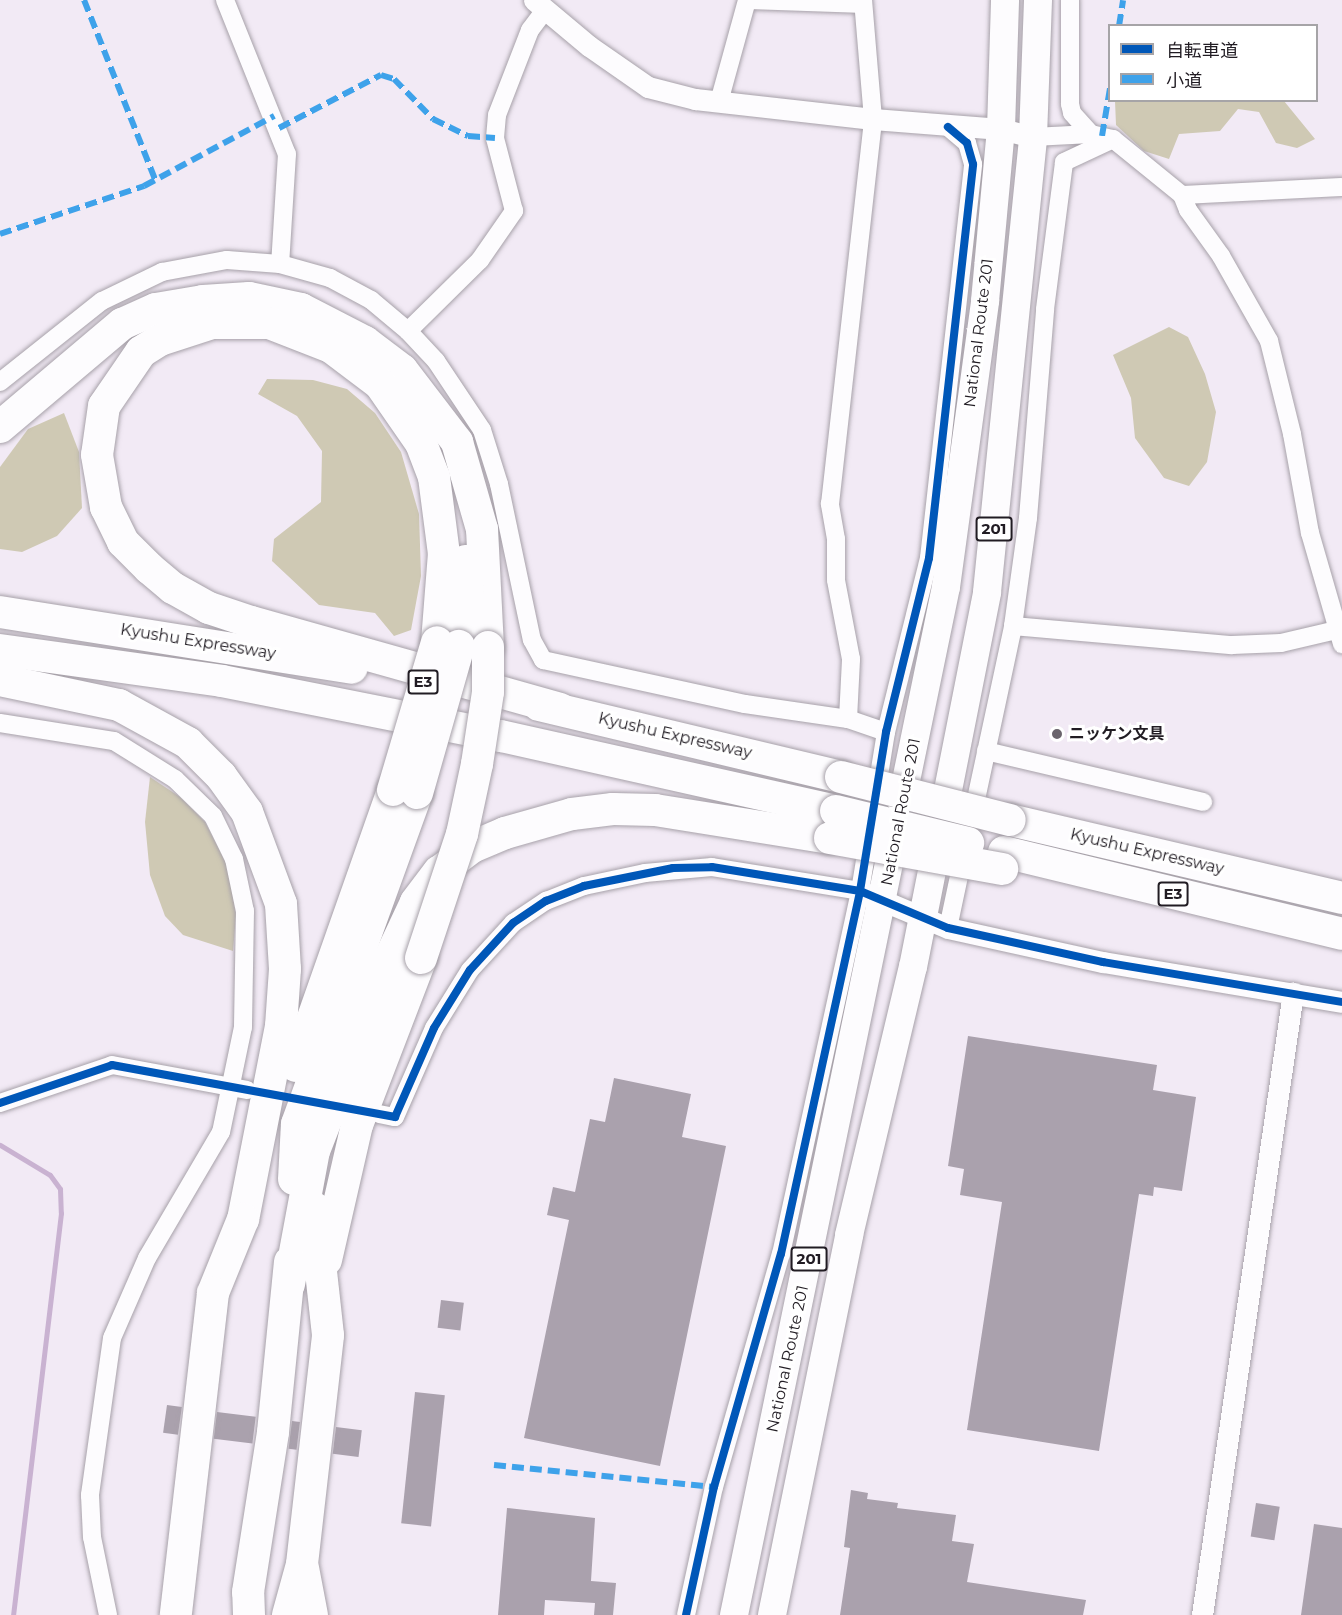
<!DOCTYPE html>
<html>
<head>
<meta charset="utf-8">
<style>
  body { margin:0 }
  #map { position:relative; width:1342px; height:1615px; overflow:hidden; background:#f2eaf5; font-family:Montserrat,"Noto Sans JP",sans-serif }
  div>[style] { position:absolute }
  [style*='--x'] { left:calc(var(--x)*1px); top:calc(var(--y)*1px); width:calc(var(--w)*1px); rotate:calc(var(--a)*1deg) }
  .forest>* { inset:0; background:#cfc9b4 }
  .stream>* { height:5px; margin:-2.5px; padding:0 2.5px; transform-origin:2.5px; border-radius:2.5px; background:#c9b2d1 }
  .building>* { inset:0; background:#aaa1ad; transform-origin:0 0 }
  .roads { filter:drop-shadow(0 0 2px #a7a1a9) drop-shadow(0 0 2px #a7a1a9) }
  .minor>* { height:18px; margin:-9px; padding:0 9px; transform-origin:9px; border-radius:9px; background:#fdfcfe }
  .tertiary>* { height:21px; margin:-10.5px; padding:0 10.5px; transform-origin:10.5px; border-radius:10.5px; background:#fdfcfe }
  .trunk>* { height:28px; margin:-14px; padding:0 14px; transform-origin:14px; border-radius:14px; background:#fdfcfe }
  .motorway>* { height:32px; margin:-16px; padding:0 16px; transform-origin:16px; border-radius:16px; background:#fdfcfe }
  .bridges { filter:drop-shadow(0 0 2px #a7a1a9) drop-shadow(0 0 2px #a7a1a9) }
  .motorway-bridge>* { height:32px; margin:-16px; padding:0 16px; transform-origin:16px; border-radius:16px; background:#fdfcfe }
  .quiet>* { height:6px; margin-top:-3px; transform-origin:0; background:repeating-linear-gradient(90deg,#3ea2ea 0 12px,transparent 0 18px) }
  .cycleway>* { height:8px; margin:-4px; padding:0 4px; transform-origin:4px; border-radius:4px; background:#0057b8 }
  .dots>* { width:16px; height:16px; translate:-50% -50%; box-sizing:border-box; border:3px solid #fff; border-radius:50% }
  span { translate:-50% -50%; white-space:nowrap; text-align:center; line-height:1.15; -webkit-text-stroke:6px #fff; paint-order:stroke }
  .shield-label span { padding:2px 4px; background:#fff; border:2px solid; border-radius:4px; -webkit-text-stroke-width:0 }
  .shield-label { font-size:15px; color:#211c23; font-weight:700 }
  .street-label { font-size:16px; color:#211c23 }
  .poi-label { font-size:16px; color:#211c23; font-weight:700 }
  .left { translate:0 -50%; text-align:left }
  .legend { position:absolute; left:1108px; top:24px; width:210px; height:78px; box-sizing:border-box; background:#fff; border:2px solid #a6a4a7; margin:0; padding:8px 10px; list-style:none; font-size:18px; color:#211c23 }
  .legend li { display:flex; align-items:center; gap:12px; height:30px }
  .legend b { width:30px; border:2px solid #a6a4a7 }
</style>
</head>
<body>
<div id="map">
  <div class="forest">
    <i style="clip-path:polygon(1115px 101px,1284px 101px,1315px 139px,1297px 148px,1276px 143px,1259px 112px,1238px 109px,1220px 131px,1179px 134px,1169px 159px,1144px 151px,1116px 125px)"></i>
    <i style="clip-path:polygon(1169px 327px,1188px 337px,1205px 374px,1216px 412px,1207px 462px,1189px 486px,1164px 478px,1135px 438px,1131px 398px,1113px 355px)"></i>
    <i style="clip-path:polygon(267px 379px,313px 380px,347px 389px,375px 413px,401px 452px,419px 514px,421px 576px,411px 630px,394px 636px,375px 613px,319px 605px,272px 561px,274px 539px,321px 502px,322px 451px,297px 416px,258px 394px)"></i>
    <i style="clip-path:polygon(64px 413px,79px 452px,82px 508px,57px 536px,22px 552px,0 549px,0 467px,28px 429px)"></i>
    <i style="clip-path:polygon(150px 777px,180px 797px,205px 822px,228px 867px,236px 915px,233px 951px,183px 935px,165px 916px,150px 875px,145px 822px)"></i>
  </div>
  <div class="stream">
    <i style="--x:0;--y:1145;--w:58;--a:31"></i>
    <i style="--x:50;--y:1175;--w:17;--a:54"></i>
    <i style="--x:60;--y:1189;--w:24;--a:88"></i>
    <i style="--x:61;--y:1213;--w:405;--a:96.8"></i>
  </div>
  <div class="building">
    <i style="clip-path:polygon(968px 1036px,1157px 1065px,1153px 1090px,1196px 1097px,1182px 1191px,1154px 1187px,1153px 1196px,1139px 1194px,1099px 1451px,967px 1430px,1002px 1202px,960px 1195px,964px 1169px,948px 1166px)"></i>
    <i style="clip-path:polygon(614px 1078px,691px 1094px,682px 1137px,726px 1146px,660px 1466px,524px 1438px,569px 1220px,547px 1215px,553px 1187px,575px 1192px,590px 1119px,605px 1122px)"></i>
    <i style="left:441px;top:1300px;width:23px;height:28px;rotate:7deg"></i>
    <i style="left:415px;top:1392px;width:30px;height:132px;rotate:6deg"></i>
    <i style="left:167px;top:1405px;width:15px;height:28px;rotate:8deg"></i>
    <i style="left:217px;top:1412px;width:39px;height:27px;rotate:7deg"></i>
    <i style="left:292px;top:1421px;width:8px;height:28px;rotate:7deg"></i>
    <i style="left:336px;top:1427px;width:26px;height:27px;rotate:7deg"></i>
    <i style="clip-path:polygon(851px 1490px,868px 1493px,867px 1499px,898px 1503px,897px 1508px,956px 1515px,952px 1541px,974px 1544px,967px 1582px,1086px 1600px,1083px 1615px,840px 1615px,850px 1548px,844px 1547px)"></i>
    <i style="left:1256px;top:1503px;width:24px;height:34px;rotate:9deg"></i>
    <i style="clip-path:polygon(507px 1508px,595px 1518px,591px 1581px,616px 1583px,613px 1615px,594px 1615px,595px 1603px,545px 1600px,544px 1615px,498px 1615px)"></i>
    <i style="clip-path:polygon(1314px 1524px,1342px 1528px,1342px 1615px,1301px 1615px)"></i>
  </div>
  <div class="roads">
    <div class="minor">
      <i style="--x:225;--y:0;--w:166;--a:68.1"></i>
      <i style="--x:287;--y:154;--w:110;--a:93.6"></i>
      <i style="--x:751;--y:0;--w:112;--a:2"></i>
      <i style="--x:1070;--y:0;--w:104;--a:90"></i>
      <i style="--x:1070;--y:104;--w:9;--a:77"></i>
      <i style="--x:1072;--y:113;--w:28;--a:48"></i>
      <i style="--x:719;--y:102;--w:106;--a:-74.6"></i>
      <i style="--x:1033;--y:137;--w:58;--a:-3"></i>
      <i style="--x:1091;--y:134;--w:23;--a:13"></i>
      <i style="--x:1113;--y:139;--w:89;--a:39.1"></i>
      <i style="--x:1182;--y:195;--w:16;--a:68"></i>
      <i style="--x:1188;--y:210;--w:57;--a:54.3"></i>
      <i style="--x:1221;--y:256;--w:98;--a:60.5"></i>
      <i style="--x:1269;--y:341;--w:96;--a:76.1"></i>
      <i style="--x:1292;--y:434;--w:101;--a:79.7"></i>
      <i style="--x:1310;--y:533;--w:116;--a:73.9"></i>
      <i style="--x:1182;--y:195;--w:160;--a:-2.9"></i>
      <i style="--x:408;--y:331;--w:101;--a:-44.6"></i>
      <i style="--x:480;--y:260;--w:60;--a:-55.2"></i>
      <i style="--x:514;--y:211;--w:75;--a:-104.6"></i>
      <i style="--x:495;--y:138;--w:23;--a:-85"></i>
      <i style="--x:497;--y:115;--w:91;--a:-68.8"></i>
      <i style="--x:530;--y:30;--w:26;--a:-53"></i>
      <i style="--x:0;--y:382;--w:130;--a:-38.5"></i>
      <i style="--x:102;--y:301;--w:67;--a:-25.8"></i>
      <i style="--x:162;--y:272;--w:66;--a:-10.5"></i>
      <i style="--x:227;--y:260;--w:53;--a:4.3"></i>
      <i style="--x:280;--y:264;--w:52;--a:15.6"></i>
      <i style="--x:330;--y:278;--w:47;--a:28.2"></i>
      <i style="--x:371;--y:300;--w:48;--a:40"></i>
      <i style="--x:408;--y:331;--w:41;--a:47"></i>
      <i style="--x:436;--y:361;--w:83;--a:56.3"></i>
      <i style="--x:482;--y:430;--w:57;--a:72.5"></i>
      <i style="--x:499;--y:484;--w:159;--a:78.1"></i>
      <i style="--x:532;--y:640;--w:23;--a:61"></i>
      <i style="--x:543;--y:660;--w:207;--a:12.3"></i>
      <i style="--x:745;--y:704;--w:104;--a:8.3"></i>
      <i style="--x:848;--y:719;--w:40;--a:18.9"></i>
      <i style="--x:1013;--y:626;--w:220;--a:5"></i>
      <i style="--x:1232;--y:645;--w:49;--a:-2.3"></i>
      <i style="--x:1281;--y:643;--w:57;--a:-13.3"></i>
      <i style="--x:848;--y:719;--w:60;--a:-87.1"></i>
      <i style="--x:851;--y:659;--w:80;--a:-100.8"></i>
      <i style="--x:836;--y:580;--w:41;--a:-90"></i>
      <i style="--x:836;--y:539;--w:36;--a:-100"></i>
      <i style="--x:830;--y:504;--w:387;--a:-83.6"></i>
      <i style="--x:873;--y:119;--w:119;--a:-94.8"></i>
      <i style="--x:0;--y:723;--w:115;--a:9"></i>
      <i style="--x:114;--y:741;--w:72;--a:31.9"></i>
      <i style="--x:175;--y:779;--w:53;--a:44.2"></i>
      <i style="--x:213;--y:816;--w:48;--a:64"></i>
      <i style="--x:234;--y:859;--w:53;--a:78.1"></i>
      <i style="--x:245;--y:911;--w:116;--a:91"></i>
      <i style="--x:243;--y:1027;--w:107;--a:101.8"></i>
      <i style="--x:221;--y:1132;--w:146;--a:120.4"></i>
      <i style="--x:147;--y:1258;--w:87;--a:113.6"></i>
      <i style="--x:112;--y:1338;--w:159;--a:98"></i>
      <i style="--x:90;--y:1495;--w:42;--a:87.3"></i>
      <i style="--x:92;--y:1537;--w:80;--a:78.4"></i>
      <i style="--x:986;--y:751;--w:223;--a:13.2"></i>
      <i style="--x:972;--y:818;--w:196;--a:-77.9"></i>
      <i style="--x:1013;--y:626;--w:109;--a:-82.1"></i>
      <i style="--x:1028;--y:518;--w:210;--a:-85.3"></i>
      <i style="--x:1045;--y:309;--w:148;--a:-82.6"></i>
      <i style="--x:1064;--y:162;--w:54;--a:-25.1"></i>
      <i style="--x:948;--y:928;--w:77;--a:-78"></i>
      <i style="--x:0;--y:1103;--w:118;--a:-18.7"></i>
      <i style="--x:112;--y:1065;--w:137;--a:10.5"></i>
      <i style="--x:379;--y:1114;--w:16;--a:11"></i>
      <i style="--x:395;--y:1117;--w:97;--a:-66.3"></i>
      <i style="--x:434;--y:1028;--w:68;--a:-58.2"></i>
      <i style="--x:470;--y:970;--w:64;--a:-47.5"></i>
      <i style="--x:513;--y:923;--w:40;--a:-34"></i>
      <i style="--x:546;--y:901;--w:41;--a:-21.5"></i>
      <i style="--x:584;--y:886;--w:62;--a:-12"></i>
      <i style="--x:645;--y:873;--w:67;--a:-5.1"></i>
      <i style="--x:712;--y:867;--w:150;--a:9.2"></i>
      <i style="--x:686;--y:1615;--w:131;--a:-77.7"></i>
      <i style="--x:714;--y:1487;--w:242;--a:-74"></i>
      <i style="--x:781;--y:1254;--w:371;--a:-77.7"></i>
      <i style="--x:860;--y:891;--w:161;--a:-80.7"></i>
      <i style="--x:886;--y:732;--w:179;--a:-76.1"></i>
      <i style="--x:929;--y:558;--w:396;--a:-83.6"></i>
      <i style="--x:973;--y:164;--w:22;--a:-106"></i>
      <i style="--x:967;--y:143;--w:25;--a:-140"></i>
    </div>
    <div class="tertiary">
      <i style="--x:534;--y:0;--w:72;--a:39.9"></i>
      <i style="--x:589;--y:46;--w:72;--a:34.8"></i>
      <i style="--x:648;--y:87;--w:49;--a:14.3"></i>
      <i style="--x:695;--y:99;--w:179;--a:6.4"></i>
      <i style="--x:873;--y:119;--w:128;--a:4.5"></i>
      <i style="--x:1001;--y:129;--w:33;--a:14"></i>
      <i style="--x:860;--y:891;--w:95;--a:22.8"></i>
      <i style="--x:948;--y:928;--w:159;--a:12.4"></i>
      <i style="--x:1103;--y:962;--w:242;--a:9.5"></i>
      <i style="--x:1202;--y:1615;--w:629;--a:-81.68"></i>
    </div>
    <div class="trunk">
      <i style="--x:734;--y:1615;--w:1050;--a:-78.35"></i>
      <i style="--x:946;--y:587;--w:289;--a:-82.2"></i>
      <i style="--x:985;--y:301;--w:173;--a:-84.7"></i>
      <i style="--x:1001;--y:129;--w:129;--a:-88.2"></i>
      <i style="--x:772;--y:1615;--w:388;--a:-78.5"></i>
      <i style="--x:849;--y:1235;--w:276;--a:-76.6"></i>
      <i style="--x:913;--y:967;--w:382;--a:-78.8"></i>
      <i style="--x:987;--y:592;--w:457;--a:-84.2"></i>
      <i style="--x:1033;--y:137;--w:137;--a:-87.9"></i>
    </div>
    <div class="motorway">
      <i style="--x:0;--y:427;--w:160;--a:-40.2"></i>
      <i style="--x:122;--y:324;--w:37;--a:-24"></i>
      <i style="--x:156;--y:309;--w:48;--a:-9.7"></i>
      <i style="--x:203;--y:301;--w:46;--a:-3.7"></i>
      <i style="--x:249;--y:298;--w:53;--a:11.9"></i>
      <i style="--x:301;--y:309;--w:72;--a:27.3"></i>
      <i style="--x:365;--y:342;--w:46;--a:37.1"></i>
      <i style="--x:402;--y:370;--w:91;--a:52.6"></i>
      <i style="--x:457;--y:442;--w:91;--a:74"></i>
      <i style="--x:482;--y:529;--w:118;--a:87.1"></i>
      <i style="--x:0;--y:612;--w:356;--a:9"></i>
      <i style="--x:437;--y:642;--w:88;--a:-85.5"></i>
      <i style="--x:444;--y:554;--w:78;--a:-97.4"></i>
      <i style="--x:434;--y:477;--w:36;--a:-111"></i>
      <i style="--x:421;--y:443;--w:72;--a:-124.8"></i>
      <i style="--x:380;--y:384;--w:61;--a:-142.9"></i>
      <i style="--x:331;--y:347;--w:66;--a:-158.8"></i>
      <i style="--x:269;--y:323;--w:57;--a:180"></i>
      <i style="--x:212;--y:323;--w:55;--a:161.9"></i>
      <i style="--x:160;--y:340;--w:22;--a:148"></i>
      <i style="--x:141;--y:352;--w:65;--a:124.4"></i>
      <i style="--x:104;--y:406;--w:49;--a:98.1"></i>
      <i style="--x:97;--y:455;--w:53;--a:80.2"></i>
      <i style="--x:106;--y:507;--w:39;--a:64"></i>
      <i style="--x:123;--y:542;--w:37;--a:45"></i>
      <i style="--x:149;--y:568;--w:31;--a:40"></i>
      <i style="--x:173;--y:588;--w:41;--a:29.1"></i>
      <i style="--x:209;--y:608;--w:44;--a:18.4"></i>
      <i style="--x:251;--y:622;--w:321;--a:15.7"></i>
      <i style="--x:459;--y:646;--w:58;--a:-81"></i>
      <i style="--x:468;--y:589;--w:28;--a:-94"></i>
      <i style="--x:0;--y:650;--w:224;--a:7.9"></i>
      <i style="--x:222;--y:681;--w:284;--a:11.2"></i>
      <i style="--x:501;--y:736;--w:343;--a:12.6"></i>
      <i style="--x:0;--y:680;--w:122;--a:11.9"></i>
      <i style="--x:119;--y:705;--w:79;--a:28.8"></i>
      <i style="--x:188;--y:743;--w:47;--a:45"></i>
      <i style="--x:221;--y:776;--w:44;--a:54.2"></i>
      <i style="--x:247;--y:812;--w:98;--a:69.7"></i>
      <i style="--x:281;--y:904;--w:65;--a:86.5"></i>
      <i style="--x:285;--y:969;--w:57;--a:94"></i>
      <i style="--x:281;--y:1026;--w:197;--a:101.1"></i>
      <i style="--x:243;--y:1219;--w:80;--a:112.1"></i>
      <i style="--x:213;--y:1293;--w:324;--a:96.6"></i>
      <i style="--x:539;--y:705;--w:310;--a:13.4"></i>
      <i style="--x:1010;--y:820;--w:341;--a:13.2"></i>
      <i style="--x:1004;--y:852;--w:348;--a:13.6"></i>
      <i style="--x:296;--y:1066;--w:293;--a:-70.6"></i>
      <i style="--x:294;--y:1179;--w:55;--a:-86.9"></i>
      <i style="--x:297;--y:1124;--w:352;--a:-70.1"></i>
      <i style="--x:326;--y:1260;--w:139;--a:-77.1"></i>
      <i style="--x:357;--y:1125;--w:179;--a:-69"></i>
      <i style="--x:289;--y:1284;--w:135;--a:-79.4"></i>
      <i style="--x:314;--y:1151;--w:201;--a:-68.7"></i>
      <i style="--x:387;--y:964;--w:68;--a:-64.9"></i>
      <i style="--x:416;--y:902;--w:38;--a:-53"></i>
      <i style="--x:439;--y:872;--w:41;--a:-37.1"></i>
      <i style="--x:472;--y:847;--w:36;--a:-23"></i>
      <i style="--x:505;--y:833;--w:70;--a:-15.8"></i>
      <i style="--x:572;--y:814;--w:41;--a:-7"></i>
      <i style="--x:613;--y:809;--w:42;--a:1.4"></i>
      <i style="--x:655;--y:810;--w:177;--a:9.1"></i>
      <i style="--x:303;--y:1568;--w:48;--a:79.2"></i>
      <i style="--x:249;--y:1615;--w:23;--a:-92"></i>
      <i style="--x:248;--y:1592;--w:162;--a:-81.1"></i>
      <i style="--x:273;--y:1432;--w:171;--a:-84.3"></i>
      <i style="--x:288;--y:1615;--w:53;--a:-74.6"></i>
      <i style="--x:302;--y:1564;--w:230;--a:-83.5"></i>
      <i style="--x:328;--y:1335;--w:128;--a:-96.3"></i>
    </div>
  </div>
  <div class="bridges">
    <div class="motorway-bridge">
      <i style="--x:841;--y:777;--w:174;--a:14.3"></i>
      <i style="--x:393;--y:790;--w:154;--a:-73.4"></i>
      <i style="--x:417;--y:793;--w:153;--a:-74.1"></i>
      <i style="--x:836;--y:811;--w:136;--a:13.6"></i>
      <i style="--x:830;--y:838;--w:175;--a:10.2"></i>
      <i style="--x:421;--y:958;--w:131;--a:-71.7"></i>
      <i style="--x:462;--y:834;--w:72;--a:-77.9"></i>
      <i style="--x:477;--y:764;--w:73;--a:-81.3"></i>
      <i style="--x:488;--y:692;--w:45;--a:-90"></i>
    </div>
  </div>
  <div class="quiet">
    <i style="--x:84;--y:0;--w:193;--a:68.4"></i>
    <i style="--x:1119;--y:26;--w:26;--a:-81"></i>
    <i style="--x:279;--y:128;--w:115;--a:-27.5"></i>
    <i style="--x:381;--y:75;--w:14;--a:17"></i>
    <i style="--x:394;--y:79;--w:56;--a:45.7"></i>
    <i style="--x:433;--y:119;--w:39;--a:26"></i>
    <i style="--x:468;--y:136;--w:27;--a:4"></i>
    <i style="--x:1102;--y:136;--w:49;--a:-80.5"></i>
    <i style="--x:0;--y:234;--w:152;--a:-18.4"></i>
    <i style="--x:144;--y:186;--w:148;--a:-28.3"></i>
    <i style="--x:494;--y:1465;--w:221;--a:5.7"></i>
  </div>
  <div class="cycleway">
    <i style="--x:0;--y:1103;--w:118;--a:-18.7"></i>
    <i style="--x:112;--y:1065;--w:288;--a:10.4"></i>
    <i style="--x:395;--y:1117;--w:97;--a:-66.3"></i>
    <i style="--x:434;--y:1028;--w:68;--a:-58.2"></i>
    <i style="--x:470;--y:970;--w:64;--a:-47.5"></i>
    <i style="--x:513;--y:923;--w:40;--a:-34"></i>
    <i style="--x:546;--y:901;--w:41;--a:-21.5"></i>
    <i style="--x:584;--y:886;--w:91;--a:-11.4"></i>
    <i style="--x:673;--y:868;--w:39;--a:-1"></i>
    <i style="--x:712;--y:867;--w:150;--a:9.2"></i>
    <i style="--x:860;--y:891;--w:95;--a:22.8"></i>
    <i style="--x:948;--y:928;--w:159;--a:12.4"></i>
    <i style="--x:1103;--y:962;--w:242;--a:9.5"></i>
    <i style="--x:686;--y:1615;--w:131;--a:-77.7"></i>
    <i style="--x:714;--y:1487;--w:242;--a:-74"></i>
    <i style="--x:781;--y:1254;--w:371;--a:-77.7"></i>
    <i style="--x:860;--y:891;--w:161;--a:-80.7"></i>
    <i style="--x:886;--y:732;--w:179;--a:-76.1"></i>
    <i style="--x:929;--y:558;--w:396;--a:-83.6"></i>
    <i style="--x:973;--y:164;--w:22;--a:-106"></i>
    <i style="--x:967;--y:143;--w:25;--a:-140"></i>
  </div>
  <div class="dots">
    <i style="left:1057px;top:734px;background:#6a646c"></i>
  </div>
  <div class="shield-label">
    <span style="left:994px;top:529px">201</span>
    <span style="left:423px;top:682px">E3</span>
    <span style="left:1173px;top:894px">E3</span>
    <span style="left:809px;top:1259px">201</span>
  </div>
  <div class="street-label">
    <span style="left:979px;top:333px;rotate:-83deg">National Route 201</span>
    <span style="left:198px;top:642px;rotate:9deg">Kyushu Expressway</span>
    <span style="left:675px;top:736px;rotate:13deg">Kyushu Expressway</span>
    <span style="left:901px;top:812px;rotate:-79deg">National Route 201</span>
    <span style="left:1147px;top:852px;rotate:13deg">Kyushu Expressway</span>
    <span style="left:788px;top:1359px;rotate:-78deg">National Route 201</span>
  </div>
  <div class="poi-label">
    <span class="left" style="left:1069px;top:734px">ニッケン文具</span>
  </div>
  <ul class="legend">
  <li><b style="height:8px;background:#0057b8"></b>自転車道</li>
  <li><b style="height:8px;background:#3ea2ea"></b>小道</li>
  </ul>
</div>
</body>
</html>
